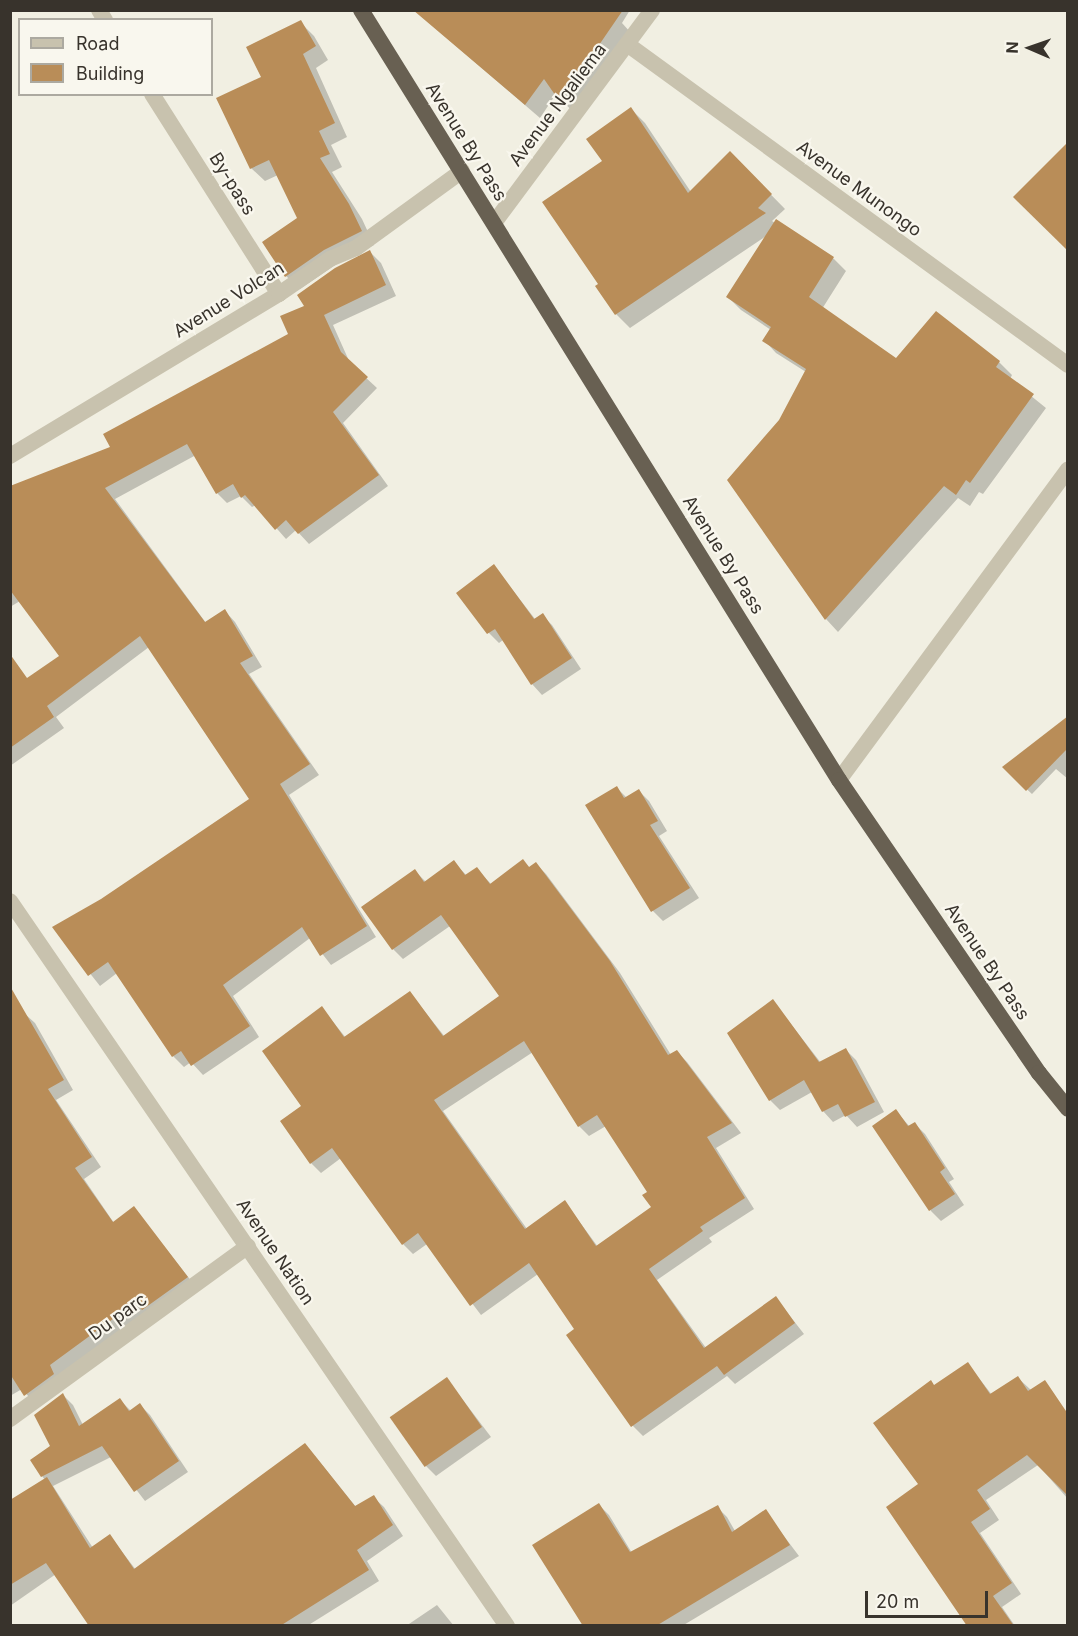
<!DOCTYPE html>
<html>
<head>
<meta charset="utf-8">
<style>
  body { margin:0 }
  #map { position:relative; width:1078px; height:1636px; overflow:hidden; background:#f1efe2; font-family:Inter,sans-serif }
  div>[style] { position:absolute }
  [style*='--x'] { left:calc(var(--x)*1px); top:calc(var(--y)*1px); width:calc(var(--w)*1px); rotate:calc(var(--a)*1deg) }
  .shadow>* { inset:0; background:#0003 }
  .building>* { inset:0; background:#b98d58; transform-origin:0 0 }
  .minor>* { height:16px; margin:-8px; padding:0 8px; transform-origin:8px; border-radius:8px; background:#c8c2ae }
  .trunk>* { height:16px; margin:-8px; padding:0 8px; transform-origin:8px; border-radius:8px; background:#686052 }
  span { translate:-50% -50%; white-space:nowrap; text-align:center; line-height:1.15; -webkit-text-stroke:4.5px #f9f7ee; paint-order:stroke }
  .street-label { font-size:18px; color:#38332c }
  .frame { position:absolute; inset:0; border:12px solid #38332c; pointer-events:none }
  .legend { position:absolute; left:18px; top:18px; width:195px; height:78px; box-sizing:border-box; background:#f9f7ee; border:2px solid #aca9a0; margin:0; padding:8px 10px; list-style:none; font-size:18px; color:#38332c }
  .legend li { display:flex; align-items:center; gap:12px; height:30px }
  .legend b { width:30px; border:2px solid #aca9a0 }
  .north { position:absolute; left:1000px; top:18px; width:60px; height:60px; -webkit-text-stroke:4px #f9f7ee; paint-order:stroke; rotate:272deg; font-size:16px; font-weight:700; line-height:24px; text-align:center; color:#38332c }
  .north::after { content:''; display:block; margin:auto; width:21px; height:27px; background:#38332c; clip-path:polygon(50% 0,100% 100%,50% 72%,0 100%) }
  .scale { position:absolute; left:865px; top:1591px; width:123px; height:27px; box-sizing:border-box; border:3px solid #38332c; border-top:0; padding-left:8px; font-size:18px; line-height:21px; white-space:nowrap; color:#38332c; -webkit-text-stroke:4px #f9f7ee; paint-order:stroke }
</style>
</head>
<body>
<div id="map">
  <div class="shadow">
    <i style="clip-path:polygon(414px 10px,630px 10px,622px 23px,631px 33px,575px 114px,556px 94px,540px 118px)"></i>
    <i style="clip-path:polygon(300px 22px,314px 36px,328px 60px,316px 68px,347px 137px,331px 145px,342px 167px,332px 172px,362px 219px,374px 245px,338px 263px,300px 289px,286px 276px,264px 242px,299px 219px,278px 175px,265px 181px,251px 168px,263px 77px)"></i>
    <i style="clip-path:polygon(631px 109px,645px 123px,691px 192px,730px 153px,785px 209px,772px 221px,834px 259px,846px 271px,822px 309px,896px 360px,936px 313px,999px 362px,1012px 375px,1010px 379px,1046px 408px,983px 494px,979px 492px,970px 506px,958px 498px,838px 632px,826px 619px,780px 421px,806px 372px,776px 353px,764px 340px,771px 330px,741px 310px,728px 297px,769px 234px,630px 328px,616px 314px,600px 284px,604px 162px)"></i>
    <i style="clip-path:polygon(370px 252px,381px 263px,396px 296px,333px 325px,350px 363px,377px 388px,343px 423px,388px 486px,309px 544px,296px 530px,286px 539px,256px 505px,252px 507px,241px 496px,227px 503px,217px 493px,196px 455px,115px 499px,206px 623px,225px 611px,235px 622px,262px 667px,249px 674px,319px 775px,289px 795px,376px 937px,331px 965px,310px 938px,233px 996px,259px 1037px,203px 1075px,191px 1062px,184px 1067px,173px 1056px,117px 973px,100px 986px,54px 928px,101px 900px,252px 800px,149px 647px,56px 717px,64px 728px,10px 766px,10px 692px,61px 656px,20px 601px,10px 607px,10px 510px,289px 335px,306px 306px)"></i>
    <i style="clip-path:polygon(494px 566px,535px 619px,542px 615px,552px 625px,581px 669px,542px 695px,532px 684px,503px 640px,499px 643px,489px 633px,458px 593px)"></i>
    <i style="clip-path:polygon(1068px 718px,1068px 779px,1056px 769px,1032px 794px,1004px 768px)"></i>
    <i style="clip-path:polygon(617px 788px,627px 798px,639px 791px,649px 801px,667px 831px,659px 836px,699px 898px,663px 921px,653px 911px,587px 806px)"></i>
    <i style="clip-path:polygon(evenodd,523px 861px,530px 868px,536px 864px,546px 874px,620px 973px,671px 1055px,677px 1052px,687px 1062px,741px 1133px,716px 1148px,754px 1209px,709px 1238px,712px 1242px,657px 1280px,706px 1348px,776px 1298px,804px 1334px,735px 1384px,727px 1376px,643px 1436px,633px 1426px,568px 1335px,576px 1330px,538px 1274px,481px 1315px,427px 1244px,413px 1254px,403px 1244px,341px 1158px,321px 1173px,311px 1163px,303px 1106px,322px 1008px,346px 1038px,410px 993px,445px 1037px,501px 996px,450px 926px,403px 959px,393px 949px,415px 871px,426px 882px,454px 862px,467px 876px,477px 869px,492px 885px,523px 861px,533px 1052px,579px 1126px,589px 1136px,606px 1126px,649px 1192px,653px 1208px,598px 1247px,565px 1202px,527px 1229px,443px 1111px,533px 1052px)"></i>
    <i style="clip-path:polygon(773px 1001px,821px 1063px,846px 1050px,856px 1060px,884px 1112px,857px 1127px,846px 1115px,833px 1122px,823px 1111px,812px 1092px,780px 1110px,770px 1100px)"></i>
    <i style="clip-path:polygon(25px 1014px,35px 1023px,73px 1090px,56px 1100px,101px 1167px,84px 1179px,114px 1223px,134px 1208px,196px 1287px,35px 1404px,22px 1389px,10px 1396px,10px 1022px)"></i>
    <i style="clip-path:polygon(896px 1111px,910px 1127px,915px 1124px,925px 1134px,954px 1179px,949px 1182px,964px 1205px,941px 1221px,931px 1211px,874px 1126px)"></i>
    <i style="clip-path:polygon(968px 1364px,992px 1395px,1018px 1378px,1068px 1424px,1068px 1499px,1038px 1465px,986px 1500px,999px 1520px,980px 1533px,1021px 1594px,1002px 1607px,1015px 1626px,969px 1626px,921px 1485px,935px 1386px)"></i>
    <i style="clip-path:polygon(447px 1379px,491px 1437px,436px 1476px,426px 1466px)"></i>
    <i style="clip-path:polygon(63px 1395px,73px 1405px,83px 1425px,120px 1400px,131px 1411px,140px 1405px,150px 1415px,188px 1472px,145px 1501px,111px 1457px,53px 1486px,93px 1548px,110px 1536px,136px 1570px,315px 1456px,356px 1507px,373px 1497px,384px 1507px,403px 1536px,367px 1561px,379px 1581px,307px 1626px,91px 1626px,56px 1574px,10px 1606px,10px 1501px,45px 1480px,42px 1476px)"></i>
    <i style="clip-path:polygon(599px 1505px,609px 1515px,632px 1553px,717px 1507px,727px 1517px,735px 1531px,765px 1511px,799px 1556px,682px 1626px,603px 1626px)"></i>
    <i style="clip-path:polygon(437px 1605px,454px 1626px,406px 1626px)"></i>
  </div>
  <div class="building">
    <i style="clip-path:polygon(413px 10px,623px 10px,560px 102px,544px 79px,525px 105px)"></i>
    <i style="clip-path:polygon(301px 20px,316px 46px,303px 54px,335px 123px,319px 131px,330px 154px,320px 158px,349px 204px,362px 231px,324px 250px,285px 277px,262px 242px,297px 218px,269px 160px,250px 169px,216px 98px,261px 77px,246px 47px)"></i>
    <i style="clip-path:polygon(631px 107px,688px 193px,730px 151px,772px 194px,758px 208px,766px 213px,615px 315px,595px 286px,598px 284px,542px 202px,602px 161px,586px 139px)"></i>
    <i style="clip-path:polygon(1068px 142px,1068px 251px,1013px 197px)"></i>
    <i style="clip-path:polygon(776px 219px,834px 257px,809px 297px,896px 358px,936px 311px,1000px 361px,996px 367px,1034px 394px,970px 483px,966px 480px,956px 495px,944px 486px,825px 620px,727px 480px,779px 420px,806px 369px,762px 341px,771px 327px,726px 297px)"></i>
    <i style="clip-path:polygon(370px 250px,386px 285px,324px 315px,341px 352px,368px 377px,333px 412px,379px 475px,298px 534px,286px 520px,275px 530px,245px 495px,241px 498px,233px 484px,216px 494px,187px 444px,105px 488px,205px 622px,225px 609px,253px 656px,240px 663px,310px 764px,280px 784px,367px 926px,320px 956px,302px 927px,223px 985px,250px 1026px,191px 1066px,181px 1051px,172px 1057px,108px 962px,88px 976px,52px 927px,101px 899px,249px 799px,140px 636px,47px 706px,54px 717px,10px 748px,10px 654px,27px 678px,59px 656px,10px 590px,10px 486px,110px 447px,103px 434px,288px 334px,280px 316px,304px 306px,297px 295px,335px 268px)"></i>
    <i style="clip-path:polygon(494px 564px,534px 619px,543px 613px,572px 658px,531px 685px,495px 629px,487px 634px,456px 593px)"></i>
    <i style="clip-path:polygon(1068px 716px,1068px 748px,1026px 791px,1002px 767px)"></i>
    <i style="clip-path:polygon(617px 786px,624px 798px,639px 789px,658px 821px,650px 825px,690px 888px,651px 912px,585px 805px)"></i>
    <i style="clip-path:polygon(evenodd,523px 859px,529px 867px,536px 862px,610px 961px,668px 1055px,677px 1050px,732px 1123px,707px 1137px,745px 1198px,700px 1227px,703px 1231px,649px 1269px,704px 1348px,776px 1296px,795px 1323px,724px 1375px,717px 1366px,631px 1427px,566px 1335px,574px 1329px,529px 1263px,470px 1306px,418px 1233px,402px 1245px,332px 1148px,310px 1164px,280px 1121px,301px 1106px,262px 1051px,322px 1006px,344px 1037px,410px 991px,443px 1036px,499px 996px,441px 915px,392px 950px,361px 907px,415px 869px,424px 882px,454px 860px,465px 875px,477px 867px,490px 884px,523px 859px,524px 1041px,578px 1127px,597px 1115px,647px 1192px,642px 1195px,651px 1207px,596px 1246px,565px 1200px,525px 1229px,434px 1100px,524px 1041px)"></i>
    <i style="clip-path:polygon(10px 986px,64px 1080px,48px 1089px,92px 1157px,75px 1168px,113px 1222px,134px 1206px,188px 1277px,142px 1310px,136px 1302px,50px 1365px,54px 1374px,24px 1396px,10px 1374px)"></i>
    <i style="clip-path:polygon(773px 999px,819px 1062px,846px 1048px,875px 1102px,845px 1117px,838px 1104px,822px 1112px,804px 1080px,769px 1101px,727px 1033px)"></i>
    <i style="clip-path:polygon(896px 1109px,908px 1126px,915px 1122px,945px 1168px,940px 1172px,955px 1194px,929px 1211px,872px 1126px)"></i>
    <i style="clip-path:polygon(968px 1362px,990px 1394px,1018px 1376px,1028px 1391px,1045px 1380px,1068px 1414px,1068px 1496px,1027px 1455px,977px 1490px,990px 1509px,971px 1522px,1012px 1583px,993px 1596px,1014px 1626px,967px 1626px,886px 1507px,918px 1484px,873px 1423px,931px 1380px,934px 1385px)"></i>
    <i style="left:447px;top:1377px;width:61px;height:70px;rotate:55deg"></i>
    <i style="clip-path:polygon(63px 1393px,79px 1426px,120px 1398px,129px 1411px,140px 1403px,179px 1461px,134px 1492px,102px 1446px,41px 1477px,30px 1460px,50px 1446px,34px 1415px)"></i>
    <i style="clip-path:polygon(305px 1443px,355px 1506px,374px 1495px,393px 1525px,357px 1550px,369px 1570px,280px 1626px,89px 1626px,46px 1563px,10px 1585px,10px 1500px,47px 1477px,90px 1548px,110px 1534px,134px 1569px)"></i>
    <i style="clip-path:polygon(599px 1503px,630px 1552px,718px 1505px,732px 1532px,766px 1509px,790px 1545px,656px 1626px,583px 1626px,532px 1545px)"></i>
  </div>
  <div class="minor">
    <i style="--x:99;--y:10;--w:12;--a:59"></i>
    <i style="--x:627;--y:44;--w:545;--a:36.05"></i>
    <i style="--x:152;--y:94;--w:237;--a:57.6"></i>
    <i style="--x:494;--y:223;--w:265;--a:-53.4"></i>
    <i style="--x:10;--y:456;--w:314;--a:-31.1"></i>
    <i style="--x:279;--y:294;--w:62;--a:-34.5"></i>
    <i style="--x:330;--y:259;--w:28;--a:-23"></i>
    <i style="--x:356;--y:248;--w:131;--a:-36"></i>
    <i style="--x:839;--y:780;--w:386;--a:-53.6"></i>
    <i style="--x:10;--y:901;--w:879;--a:55.57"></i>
    <i style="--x:10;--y:1419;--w:294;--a:-36"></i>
  </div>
  <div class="trunk">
    <i style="--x:361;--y:10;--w:906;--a:58.17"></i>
    <i style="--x:839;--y:780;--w:355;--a:55.7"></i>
    <i style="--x:1039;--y:1073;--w:46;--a:51.1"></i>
  </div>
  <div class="street-label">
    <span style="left:558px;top:105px;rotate:-53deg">Avenue Ngaliema</span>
    <span style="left:466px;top:142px;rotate:58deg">Avenue By Pass</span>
    <span style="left:232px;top:184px;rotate:58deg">By-pass</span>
    <span style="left:859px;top:189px;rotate:36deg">Avenue Munongo</span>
    <span style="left:229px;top:300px;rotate:-32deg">Avenue Volcan</span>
    <span style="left:723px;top:555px;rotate:58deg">Avenue By Pass</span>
    <span style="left:987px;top:962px;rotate:56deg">Avenue By Pass</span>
    <span style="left:275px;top:1252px;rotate:56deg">Avenue Nation</span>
    <span style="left:118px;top:1317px;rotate:-36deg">Du parc</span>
  </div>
  <div class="frame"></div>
  <ul class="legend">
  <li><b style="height:8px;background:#c8c2ae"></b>Road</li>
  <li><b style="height:16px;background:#b98d58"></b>Building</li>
  </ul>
  <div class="north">N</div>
  <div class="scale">20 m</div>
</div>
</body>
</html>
